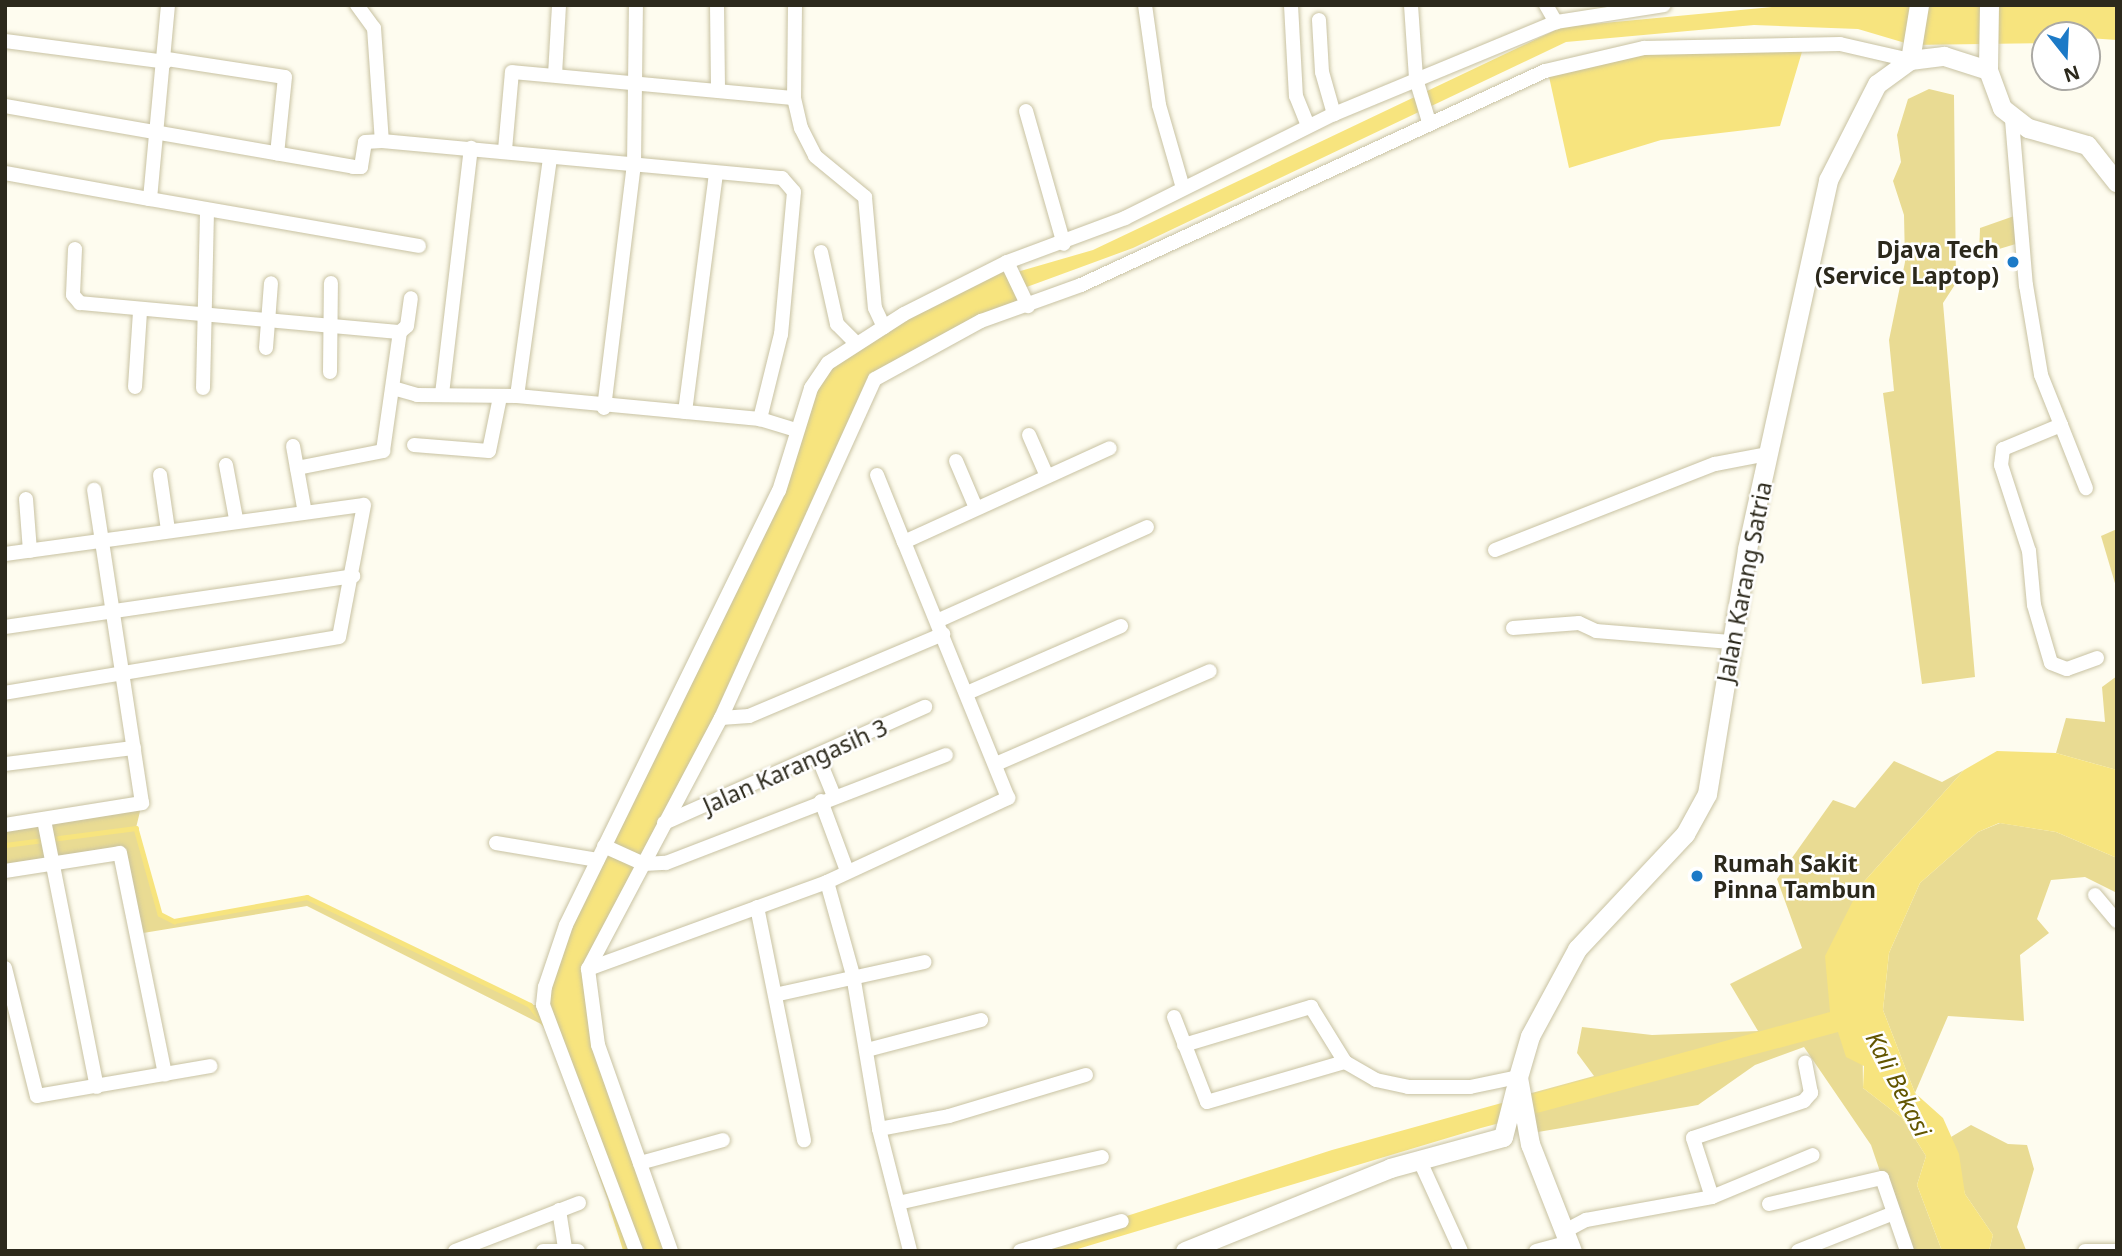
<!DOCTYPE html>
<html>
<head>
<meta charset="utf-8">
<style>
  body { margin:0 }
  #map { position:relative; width:2122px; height:1256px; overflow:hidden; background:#fefcef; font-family:"Noto Sans",sans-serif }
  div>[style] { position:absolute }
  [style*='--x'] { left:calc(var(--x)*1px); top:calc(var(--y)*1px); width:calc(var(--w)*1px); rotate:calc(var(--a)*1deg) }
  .green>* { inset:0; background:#e9db93 }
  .water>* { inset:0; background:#f7e47e }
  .stream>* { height:4.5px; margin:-2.25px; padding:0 2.25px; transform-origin:2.25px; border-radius:2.25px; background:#f7e47e }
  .roads { filter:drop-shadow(0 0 2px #c8c2a2) drop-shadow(0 0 2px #c8c2a2) }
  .street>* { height:14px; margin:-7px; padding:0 7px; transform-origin:7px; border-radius:7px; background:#fff }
  .secondary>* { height:19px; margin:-9.5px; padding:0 9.5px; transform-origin:9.5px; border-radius:9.5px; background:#fff }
  .dots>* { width:19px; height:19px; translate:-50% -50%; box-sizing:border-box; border:4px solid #fff; border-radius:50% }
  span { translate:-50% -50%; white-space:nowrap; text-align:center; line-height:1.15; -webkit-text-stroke:5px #fff; paint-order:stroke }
  .poi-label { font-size:23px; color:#2c291c; font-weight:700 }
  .right { translate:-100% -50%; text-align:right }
  .left { translate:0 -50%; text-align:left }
  .street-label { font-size:23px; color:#2c291c }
  .water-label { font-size:24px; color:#625500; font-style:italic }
  .frame { position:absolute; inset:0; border:7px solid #2c291c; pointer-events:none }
  .north { position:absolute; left:2031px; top:21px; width:70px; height:70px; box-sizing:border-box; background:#fff; border:2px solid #aba9a4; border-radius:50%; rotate:162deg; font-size:19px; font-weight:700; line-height:28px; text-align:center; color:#2c291c }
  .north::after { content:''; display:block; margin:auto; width:24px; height:32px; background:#1c7ac7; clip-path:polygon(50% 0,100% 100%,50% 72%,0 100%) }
</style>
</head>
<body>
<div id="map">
  <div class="green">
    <i style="clip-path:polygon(1929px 89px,1954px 95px,1956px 283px,1943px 303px,1975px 677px,1922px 684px,1883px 393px,1894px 391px,1889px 340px,1905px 262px,1904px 215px,1893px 181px,1901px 162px,1897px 135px,1908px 99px)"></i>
    <i style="clip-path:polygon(2017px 215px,2019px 243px,1979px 255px,1980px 228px)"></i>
    <i style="clip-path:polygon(2117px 529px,2117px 590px,2101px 536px)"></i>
    <i style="clip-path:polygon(2117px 676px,2117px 770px,2056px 753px,2066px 718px,2105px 722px,2102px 687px)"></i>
    <i style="clip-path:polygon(1894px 761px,1942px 782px,1964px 770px,1861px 885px,1863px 1088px,1902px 1118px,1926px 1156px,1917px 1185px,1942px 1251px,1907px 1251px,1871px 1145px,1804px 1047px,1755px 1065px,1698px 1105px,1532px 1133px,1528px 1094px,1594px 1076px,1577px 1053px,1582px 1027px,1652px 1035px,1758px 1031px,1730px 984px,1802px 948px,1777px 879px,1833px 800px,1855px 808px)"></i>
    <i style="clip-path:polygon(142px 803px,136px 828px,160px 914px,174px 921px,307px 897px,530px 1005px,543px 1005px,636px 1251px,626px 1251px,545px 1026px,307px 906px,137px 934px,121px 855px,5px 871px,5px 825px)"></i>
    <i style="clip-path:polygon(2000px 823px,2056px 832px,2117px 858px,2117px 893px,2085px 877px,2051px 880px,2037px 919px,2049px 933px,2020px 955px,2024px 1021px,1948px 1016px,1915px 1093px,1883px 1010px,1889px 953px,1920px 883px,1978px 832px)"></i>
    <i style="clip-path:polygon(1971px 1125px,2008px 1144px,2027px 1145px,2034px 1169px,2017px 1227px,2026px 1250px,2043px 1251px,1989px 1251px,1993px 1235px,1965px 1194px,1951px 1137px)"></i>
  </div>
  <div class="water">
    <i style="clip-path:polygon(1793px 5px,2117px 5px,2117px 40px,2045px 35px,2045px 43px,1912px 45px,1858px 29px,1754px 25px,1566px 42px,1133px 248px,1024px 288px,1017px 272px,1093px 250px,1562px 27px)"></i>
    <i style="clip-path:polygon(1804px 45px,1780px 126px,1661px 140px,1569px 168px,1548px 72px,1599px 55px)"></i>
    <i style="clip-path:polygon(1007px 262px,1028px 306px,875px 379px,782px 589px,588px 969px,591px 1003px,671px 1251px,636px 1251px,561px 1054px,545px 987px,550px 966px,754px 543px,828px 363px)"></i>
    <i style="clip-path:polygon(1997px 751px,2056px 753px,2117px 770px,2117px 858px,2056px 832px,1999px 823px,1978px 832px,1920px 883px,1889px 953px,1883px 1010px,1915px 1093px,1943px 1118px,1959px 1154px,1965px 1194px,1993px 1235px,1989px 1251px,1942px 1251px,1917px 1185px,1926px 1156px,1902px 1118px,1863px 1088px,1864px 1066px,1846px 1057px,1838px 1032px,1481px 1128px,1071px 1251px,1018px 1251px,1332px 1150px,1830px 1012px,1825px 956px,1861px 885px,1964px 770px)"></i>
  </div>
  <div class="stream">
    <i style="--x:5;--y:845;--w:132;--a:-7.4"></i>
    <i style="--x:136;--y:828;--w:89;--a:74.4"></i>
    <i style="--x:160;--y:914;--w:16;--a:27"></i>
    <i style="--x:174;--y:921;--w:135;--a:-10.2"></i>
    <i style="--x:307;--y:897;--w:248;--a:25.8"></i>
    <i style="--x:530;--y:1005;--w:25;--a:53"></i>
    <i style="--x:611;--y:1204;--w:49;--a:72.3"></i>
  </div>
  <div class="roads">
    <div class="street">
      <i style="--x:168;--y:5;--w:195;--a:95.3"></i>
      <i style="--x:150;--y:199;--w:273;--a:9.9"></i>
      <i style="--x:357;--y:5;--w:29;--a:54"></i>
      <i style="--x:374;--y:28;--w:113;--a:86"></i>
      <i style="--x:717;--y:5;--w:84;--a:89.3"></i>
      <i style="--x:795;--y:5;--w:93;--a:90.6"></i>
      <i style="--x:794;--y:98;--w:31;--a:77"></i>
      <i style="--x:801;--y:128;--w:31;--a:63"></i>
      <i style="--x:815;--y:156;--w:65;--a:39.4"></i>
      <i style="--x:865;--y:197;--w:111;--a:84.9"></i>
      <i style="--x:875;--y:308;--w:21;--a:65"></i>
      <i style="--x:1145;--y:5;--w:101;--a:82"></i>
      <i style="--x:1159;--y:105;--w:86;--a:73.9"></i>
      <i style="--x:1291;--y:5;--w:91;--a:86.9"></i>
      <i style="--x:1296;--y:96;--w:32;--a:68"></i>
      <i style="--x:1411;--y:5;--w:74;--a:86.1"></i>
      <i style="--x:1416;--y:79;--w:45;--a:73.2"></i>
      <i style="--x:1546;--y:5;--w:20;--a:60"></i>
      <i style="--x:1319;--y:20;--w:52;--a:86.7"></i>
      <i style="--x:1322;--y:72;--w:44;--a:74.1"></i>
      <i style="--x:5;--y:41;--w:162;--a:7.4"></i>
      <i style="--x:167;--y:59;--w:119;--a:8.7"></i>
      <i style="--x:285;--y:77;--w:77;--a:95.9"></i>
      <i style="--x:555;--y:75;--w:70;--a:-86.7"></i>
      <i style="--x:5;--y:106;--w:353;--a:9.9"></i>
      <i style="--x:353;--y:167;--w:8;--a:0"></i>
      <i style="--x:361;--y:167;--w:25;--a:-81"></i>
      <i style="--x:365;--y:142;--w:17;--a:-3"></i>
      <i style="--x:382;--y:141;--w:402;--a:5.3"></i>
      <i style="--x:782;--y:178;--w:18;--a:49"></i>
      <i style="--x:794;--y:192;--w:143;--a:95.2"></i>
      <i style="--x:781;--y:334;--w:88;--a:103.9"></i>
      <i style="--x:1026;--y:111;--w:138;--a:74.1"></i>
      <i style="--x:2012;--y:120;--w:166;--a:85.2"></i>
      <i style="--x:2026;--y:285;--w:91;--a:80.5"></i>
      <i style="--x:2041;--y:375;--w:54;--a:68.2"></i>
      <i style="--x:2061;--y:425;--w:63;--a:157.5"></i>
      <i style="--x:2003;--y:449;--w:16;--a:97"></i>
      <i style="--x:2001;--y:465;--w:90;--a:72"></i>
      <i style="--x:2029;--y:551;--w:54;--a:84.7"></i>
      <i style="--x:2034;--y:605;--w:60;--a:73.7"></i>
      <i style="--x:2051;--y:663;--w:17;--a:21"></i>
      <i style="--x:2067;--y:669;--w:32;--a:-20"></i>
      <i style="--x:505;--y:150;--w:78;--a:-84.9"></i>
      <i style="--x:512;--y:72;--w:283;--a:5.3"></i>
      <i style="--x:5;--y:173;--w:147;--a:10.2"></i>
      <i style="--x:75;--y:249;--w:46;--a:92.5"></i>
      <i style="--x:73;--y:295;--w:11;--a:49"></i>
      <i style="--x:80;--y:303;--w:321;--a:5.2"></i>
      <i style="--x:821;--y:252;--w:74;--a:77.5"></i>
      <i style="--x:837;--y:324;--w:25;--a:45"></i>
      <i style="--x:1007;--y:262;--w:49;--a:64.5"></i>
      <i style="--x:266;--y:348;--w:65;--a:-85.6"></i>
      <i style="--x:330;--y:372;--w:89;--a:-89.4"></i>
      <i style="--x:135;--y:387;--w:75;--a:-86.2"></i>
      <i style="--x:203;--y:388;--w:178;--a:-88.7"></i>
      <i style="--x:393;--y:388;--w:25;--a:16"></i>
      <i style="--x:417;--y:395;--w:100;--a:0.6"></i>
      <i style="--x:517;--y:396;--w:244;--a:5.4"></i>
      <i style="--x:760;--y:419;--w:38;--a:17"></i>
      <i style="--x:442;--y:394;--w:248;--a:-83.3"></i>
      <i style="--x:517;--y:396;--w:241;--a:-82.1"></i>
      <i style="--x:604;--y:408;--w:245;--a:-83"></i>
      <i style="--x:634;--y:165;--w:160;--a:-89.3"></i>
      <i style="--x:685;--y:412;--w:241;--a:-82.6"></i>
      <i style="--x:2061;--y:425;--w:68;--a:68.4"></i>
      <i style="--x:1029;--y:435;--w:43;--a:66.4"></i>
      <i style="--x:414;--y:445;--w:75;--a:4.6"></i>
      <i style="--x:489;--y:451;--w:55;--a:-78.5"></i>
      <i style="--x:293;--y:446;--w:63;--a:79.9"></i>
      <i style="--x:956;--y:461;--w:51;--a:66.9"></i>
      <i style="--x:226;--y:465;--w:55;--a:79.5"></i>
      <i style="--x:297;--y:468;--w:88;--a:-11.2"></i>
      <i style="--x:383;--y:451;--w:120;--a:-81.9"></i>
      <i style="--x:400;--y:332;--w:9;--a:-41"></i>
      <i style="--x:407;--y:326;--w:28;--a:-82"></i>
      <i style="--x:160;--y:475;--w:56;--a:81.7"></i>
      <i style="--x:877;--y:475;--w:72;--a:68.1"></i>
      <i style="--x:26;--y:499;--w:52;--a:85.6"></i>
      <i style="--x:1495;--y:550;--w:236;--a:-21.4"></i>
      <i style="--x:1715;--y:464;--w:54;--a:-10.7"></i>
      <i style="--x:5;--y:554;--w:362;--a:-7.8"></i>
      <i style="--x:364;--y:505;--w:134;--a:100.7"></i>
      <i style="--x:339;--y:637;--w:339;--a:170.5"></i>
      <i style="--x:937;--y:621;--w:230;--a:-24.1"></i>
      <i style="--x:5;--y:627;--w:352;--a:-8.3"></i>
      <i style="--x:1513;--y:628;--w:66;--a:-4.3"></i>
      <i style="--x:1579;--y:623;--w:19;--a:25"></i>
      <i style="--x:1596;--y:631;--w:135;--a:4.7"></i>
      <i style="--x:967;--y:693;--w:168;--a:-23.5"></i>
      <i style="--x:721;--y:718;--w:28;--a:-4"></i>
      <i style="--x:749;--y:716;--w:211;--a:-22.9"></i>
      <i style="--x:818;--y:757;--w:42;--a:67.7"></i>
      <i style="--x:5;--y:764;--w:130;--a:-7.1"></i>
      <i style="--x:996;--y:764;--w:233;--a:-23.5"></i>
      <i style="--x:821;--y:801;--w:75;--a:69.6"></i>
      <i style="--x:44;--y:820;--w:272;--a:78.8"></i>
      <i style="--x:664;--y:823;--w:286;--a:-24"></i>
      <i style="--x:5;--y:825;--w:139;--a:-9.1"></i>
      <i style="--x:142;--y:803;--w:317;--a:-98.7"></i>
      <i style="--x:496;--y:843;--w:103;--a:9.5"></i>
      <i style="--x:604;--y:846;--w:44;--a:24.2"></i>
      <i style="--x:644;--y:864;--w:22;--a:-3"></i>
      <i style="--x:666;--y:863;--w:300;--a:-21.1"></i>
      <i style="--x:5;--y:871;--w:116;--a:-8.9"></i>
      <i style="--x:120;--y:853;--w:226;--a:78.5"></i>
      <i style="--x:827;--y:882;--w:97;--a:74.4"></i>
      <i style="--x:853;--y:975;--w:156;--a:80.4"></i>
      <i style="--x:879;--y:1129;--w:126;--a:75.7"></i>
      <i style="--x:2095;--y:895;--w:34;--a:50"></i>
      <i style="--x:757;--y:907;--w:238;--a:78.6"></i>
      <i style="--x:5;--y:968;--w:132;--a:76"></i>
      <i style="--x:37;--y:1096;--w:176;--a:-9.8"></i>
      <i style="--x:588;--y:969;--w:254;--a:-20"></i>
      <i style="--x:827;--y:882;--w:200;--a:-24.9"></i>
      <i style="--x:1008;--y:798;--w:276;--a:-112.1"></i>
      <i style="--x:904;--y:542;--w:226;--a:-24.5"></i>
      <i style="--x:779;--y:994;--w:149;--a:-12.4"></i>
      <i style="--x:1174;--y:1017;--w:91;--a:68.8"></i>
      <i style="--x:1207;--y:1102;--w:144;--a:-16.2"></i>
      <i style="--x:1184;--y:1045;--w:133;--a:-16.7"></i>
      <i style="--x:1311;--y:1007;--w:65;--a:58.3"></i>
      <i style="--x:1345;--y:1062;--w:36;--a:30"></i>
      <i style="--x:1376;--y:1080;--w:33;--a:12"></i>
      <i style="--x:1408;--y:1087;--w:62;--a:0"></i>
      <i style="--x:1470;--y:1087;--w:49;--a:-11.8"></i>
      <i style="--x:867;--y:1050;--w:118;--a:-14.7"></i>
      <i style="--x:879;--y:1129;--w:71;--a:-10.5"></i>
      <i style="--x:949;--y:1116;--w:143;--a:-16.7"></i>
      <i style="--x:1419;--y:1159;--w:101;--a:65.5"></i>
      <i style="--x:640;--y:1163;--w:86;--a:-15.5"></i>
      <i style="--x:1712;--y:1197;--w:62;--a:-107.9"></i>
      <i style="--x:1693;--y:1138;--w:117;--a:-18.4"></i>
      <i style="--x:1804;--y:1101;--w:11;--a:-49"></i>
      <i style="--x:1811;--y:1093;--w:31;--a:-101"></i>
      <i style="--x:898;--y:1203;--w:209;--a:-12.7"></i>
      <i style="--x:1769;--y:1204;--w:116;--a:-13"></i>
      <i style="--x:1882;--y:1178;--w:37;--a:71"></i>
      <i style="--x:559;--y:1210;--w:38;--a:81"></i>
      <i style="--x:1565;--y:1231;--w:24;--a:-28"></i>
      <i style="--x:1586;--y:1220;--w:128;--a:-10.3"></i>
      <i style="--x:1712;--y:1197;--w:109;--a:-22.6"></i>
      <i style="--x:455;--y:1251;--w:133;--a:-21.2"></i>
      <i style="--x:543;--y:1251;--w:35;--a:0"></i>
      <i style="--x:636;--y:1251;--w:263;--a:-110.7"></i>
      <i style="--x:543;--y:1005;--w:18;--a:-84"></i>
      <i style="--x:545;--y:987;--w:65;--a:-71.3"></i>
      <i style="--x:566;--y:925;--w:483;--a:-63.9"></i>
      <i style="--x:779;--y:491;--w:108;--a:-72.7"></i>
      <i style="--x:811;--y:388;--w:30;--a:-56"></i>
      <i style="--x:828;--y:363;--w:90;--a:-32.8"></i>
      <i style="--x:904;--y:314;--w:115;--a:-26.8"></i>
      <i style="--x:1007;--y:262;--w:126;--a:-20.4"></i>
      <i style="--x:1125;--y:218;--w:233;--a:-26.5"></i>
      <i style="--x:1334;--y:114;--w:240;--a:-22.5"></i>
      <i style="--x:1556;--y:22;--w:109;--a:-8.9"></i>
      <i style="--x:671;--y:1251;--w:219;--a:-109.5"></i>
      <i style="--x:598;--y:1045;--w:77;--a:-97.5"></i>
      <i style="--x:588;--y:969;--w:284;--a:-62.1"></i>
      <i style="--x:721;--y:718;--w:372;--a:-65.6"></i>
      <i style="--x:875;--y:379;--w:121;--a:-28.7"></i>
      <i style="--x:981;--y:321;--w:106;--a:-19.8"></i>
      <i style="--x:1081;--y:285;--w:511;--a:-24.76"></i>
      <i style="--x:1545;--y:71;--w:102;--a:-13.1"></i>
      <i style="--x:1644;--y:48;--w:196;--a:-1.2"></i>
      <i style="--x:1840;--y:44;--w:72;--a:12.9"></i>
      <i style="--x:1020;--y:1251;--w:106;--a:-16.4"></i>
      <i style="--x:1536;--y:1251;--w:34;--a:-15"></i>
      <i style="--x:1798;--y:1251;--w:103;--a:-21.6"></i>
      <i style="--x:1894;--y:1213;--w:40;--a:71.1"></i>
      <i style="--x:2085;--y:1251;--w:31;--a:0"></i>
    </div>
    <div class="secondary">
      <i style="--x:1989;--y:5;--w:65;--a:90.9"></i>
      <i style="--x:1988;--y:70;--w:40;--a:69.8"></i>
      <i style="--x:2002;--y:108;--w:33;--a:38"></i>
      <i style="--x:2028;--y:128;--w:61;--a:16.1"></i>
      <i style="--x:2087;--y:145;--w:48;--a:51.7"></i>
      <i style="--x:1910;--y:60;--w:56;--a:-80.7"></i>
      <i style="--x:1185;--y:1251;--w:221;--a:-22"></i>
      <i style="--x:1390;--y:1168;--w:117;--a:-15.3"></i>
      <i style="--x:1503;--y:1137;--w:49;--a:-75.7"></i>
      <i style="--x:1572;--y:1251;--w:115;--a:-111.4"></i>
      <i style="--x:1530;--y:1144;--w:68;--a:-100.2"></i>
      <i style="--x:1518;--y:1077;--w:43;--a:-73.7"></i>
      <i style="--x:1530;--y:1036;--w:99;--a:-61.6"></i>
      <i style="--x:1577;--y:949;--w:158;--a:-46.8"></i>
      <i style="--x:1685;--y:834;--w:46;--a:-61.2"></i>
      <i style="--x:1707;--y:794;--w:248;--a:-80.7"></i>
      <i style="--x:1747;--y:549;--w:378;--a:-77.6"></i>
      <i style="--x:1828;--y:180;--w:108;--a:-63"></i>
      <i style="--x:1877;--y:84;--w:41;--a:-36"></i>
      <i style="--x:1910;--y:60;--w:34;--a:-7"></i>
      <i style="--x:1944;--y:56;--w:46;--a:17.7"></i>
    </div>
  </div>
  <div class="dots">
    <i style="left:2013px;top:262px;background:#1c7ac7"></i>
    <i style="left:1697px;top:876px;background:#1c7ac7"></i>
  </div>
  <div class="poi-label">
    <span class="right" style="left:1999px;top:262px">Djava Tech<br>(Service Laptop)</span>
    <span class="left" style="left:1713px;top:876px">Rumah Sakit<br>Pinna Tambun</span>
  </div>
  <div class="street-label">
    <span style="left:1744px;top:582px;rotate:-79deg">Jalan Karang Satria</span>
    <span style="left:795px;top:766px;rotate:-24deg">Jalan Karangasih 3</span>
  </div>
  <div class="water-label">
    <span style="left:1899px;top:1084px;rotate:63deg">Kali Bekasi</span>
  </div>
  <div class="frame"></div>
  <div class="north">N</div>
</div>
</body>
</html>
